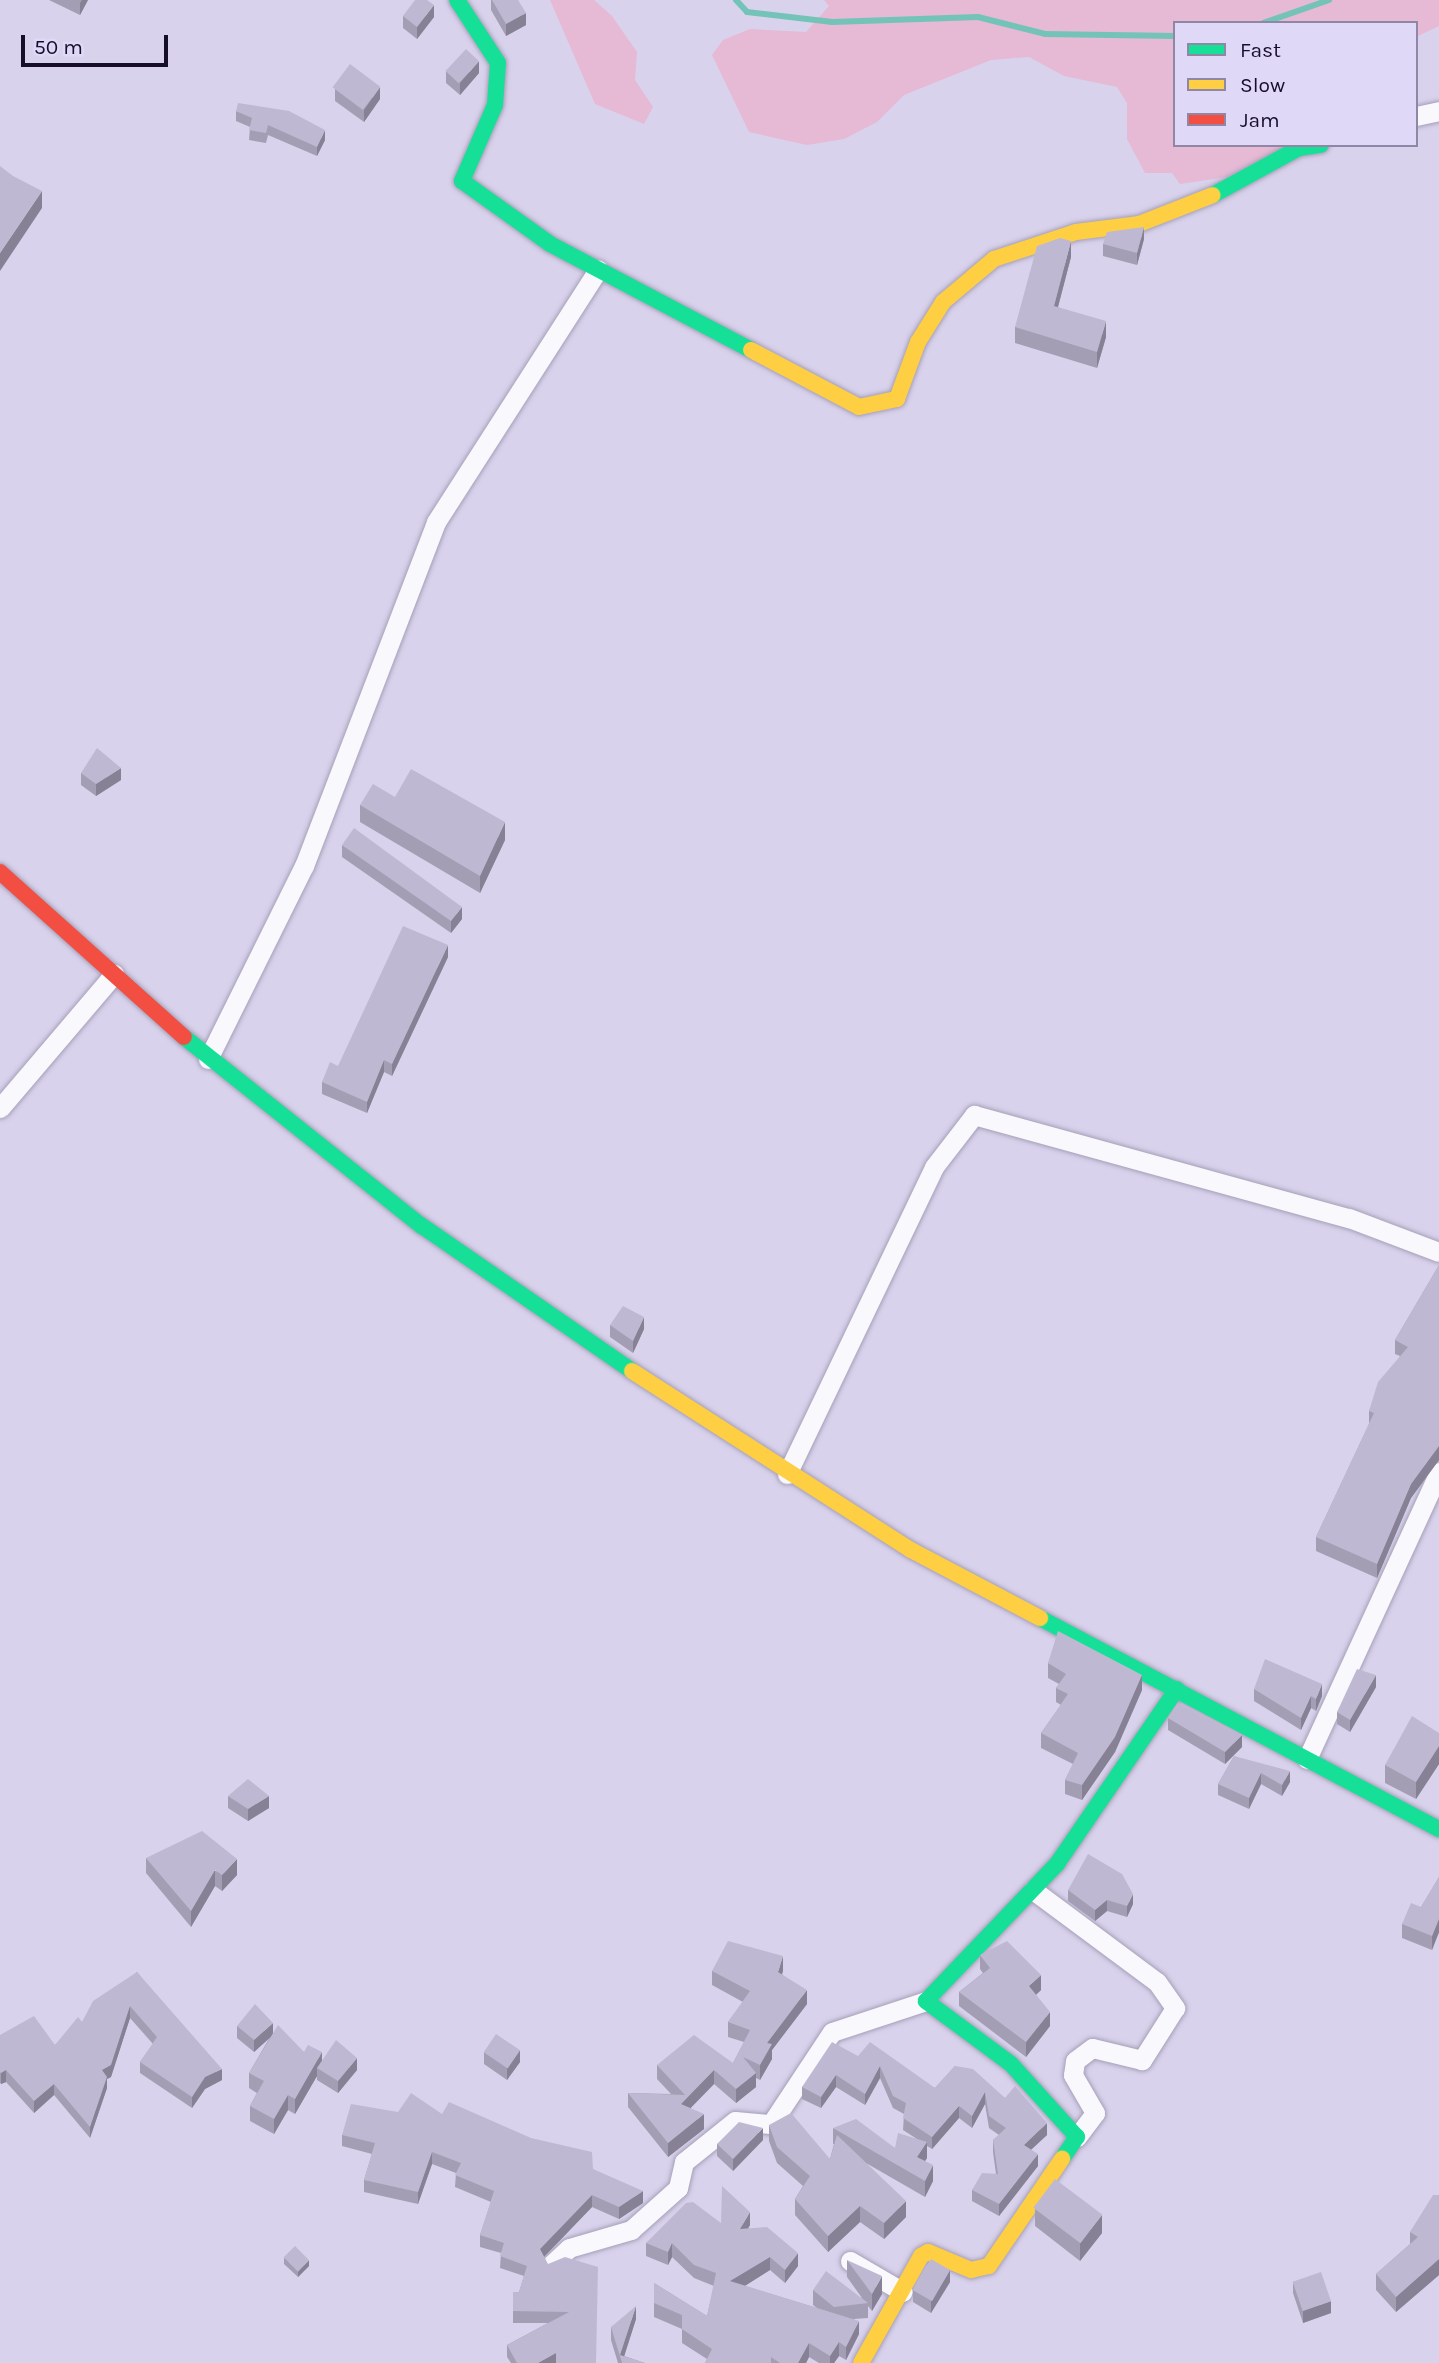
<!DOCTYPE html>
<html>
<head>
<meta charset="utf-8">
<style>
  body { margin:0 }
  #map { position:relative; width:1439px; height:2363px; overflow:hidden; background:#d9d2ec; font-family:Karla,sans-serif }
  div>[style] { position:absolute }
  [style*='--x'] { left:calc(var(--x)*1px); top:calc(var(--y)*1px); width:calc(var(--w)*1px); rotate:calc(var(--a)*1deg) }
  .green>* { inset:0; background:#e6b9d4 }
  .stream>* { height:6px; margin:-3px; padding:0 3px; transform-origin:3px; border-radius:3px; background:#73c3b9 }
  .roads { filter:drop-shadow(0 0 2px #a69fb8) drop-shadow(0 0 2px #a69fb8) }
  .street>* { height:19px; margin:-9.5px; padding:0 9.5px; transform-origin:9.5px; border-radius:9.5px; background:#f9f8fc }
  .fast>* { height:16px; margin:-8px; padding:0 8px; transform-origin:8px; border-radius:8px; background:#16e098 }
  .slow>* { height:16px; margin:-8px; padding:0 8px; transform-origin:8px; border-radius:8px; background:#ffcf43 }
  .jam>* { height:16px; margin:-8px; padding:0 8px; transform-origin:8px; border-radius:8px; background:#f24e42 }
  .wall>* { inset:0; background:#a49eb5 }
  .shaded-wall>* { inset:0; background:#868194 }
  .building>* { inset:0; background:#bfb8d3; transform-origin:0 0 }
  span { translate:-50% -50%; white-space:nowrap; text-align:center; line-height:1.15; -webkit-text-stroke:6px #dfd8f7; paint-order:stroke }
  .legend { position:absolute; left:1173px; top:21px; width:245px; height:126px; box-sizing:border-box; background:#dfd8f7; border:2px solid #8f87a5; margin:0; padding:9px 12px; list-style:none; font-size:21px; color:#170e2a }
  .legend li { display:flex; align-items:center; gap:14px; height:35px }
  .legend b { width:35px; border:2px solid #8f87a5 }
  .scale { position:absolute; left:21px; top:35px; width:147px; height:32px; box-sizing:border-box; border:4px solid #170e2a; border-top:0; padding-left:9px; font-size:21px; line-height:24px; white-space:nowrap; color:#170e2a; -webkit-text-stroke:5px #dfd8f7; paint-order:stroke }
</style>
</head>
<body>
<div id="map">
  <div class="green">
    <i style="clip-path:polygon(550px 0,594px 0,612px 16px,637px 52px,635px 80px,653px 107px,644px 124px,595px 104px)"></i>
    <i style="clip-path:polygon(824px 0,1439px 0,1439px 26px,1416px 37px,1416px 23px,1175px 23px,1175px 145px,1288px 145px,1227px 177px,1180px 184px,1172px 173px,1145px 173px,1127px 139px,1127px 103px,1117px 87px,1064px 76px,1029px 57px,991px 60px,904px 95px,877px 122px,844px 139px,807px 145px,749px 132px,712px 55px,723px 40px,750px 29px,806px 32px,829px 6px)"></i>
  </div>
  <div class="stream">
    <i style="--x:736;--y:0;--w:16;--a:47"></i>
    <i style="--x:747;--y:12;--w:86;--a:6.7"></i>
    <i style="--x:832;--y:22;--w:146;--a:-2"></i>
    <i style="--x:978;--y:17;--w:69;--a:14.2"></i>
    <i style="--x:1045;--y:34;--w:130;--a:0.9"></i>
    <i style="--x:1263;--y:23;--w:70;--a:-19.2"></i>
  </div>
  <div class="roads">
    <div class="street">
      <i style="--x:1416;--y:116;--w:24;--a:-12"></i>
      <i style="--x:208;--y:1059;--w:216;--a:-63.6"></i>
      <i style="--x:304;--y:866;--w:368;--a:-69"></i>
      <i style="--x:436;--y:522;--w:300;--a:-57.3"></i>
      <i style="--x:0;--y:1108;--w:176;--a:-49.6"></i>
      <i style="--x:787;--y:1474;--w:340;--a:-64.4"></i>
      <i style="--x:934;--y:1167;--w:66;--a:-52.4"></i>
      <i style="--x:974;--y:1115;--w:389;--a:15.4"></i>
      <i style="--x:1349;--y:1218;--w:96;--a:20.7"></i>
      <i style="--x:1307;--y:1759;--w:316;--a:-65.3"></i>
      <i style="--x:1033;--y:1890;--w:154;--a:36.6"></i>
      <i style="--x:1157;--y:1982;--w:32;--a:55"></i>
      <i style="--x:1175;--y:2008;--w:62;--a:122.4"></i>
      <i style="--x:1142;--y:2060;--w:51;--a:-166.5"></i>
      <i style="--x:1092;--y:2048;--w:21;--a:143"></i>
      <i style="--x:1075;--y:2061;--w:14;--a:98"></i>
      <i style="--x:1073;--y:2075;--w:44;--a:59.9"></i>
      <i style="--x:1095;--y:2113;--w:30;--a:127"></i>
      <i style="--x:850;--y:2261;--w:61;--a:30.3"></i>
      <i style="--x:552;--y:2264;--w:23;--a:-43"></i>
      <i style="--x:569;--y:2248;--w:65;--a:-16.2"></i>
      <i style="--x:631;--y:2230;--w:63;--a:-41.8"></i>
      <i style="--x:678;--y:2188;--w:27;--a:-77"></i>
      <i style="--x:684;--y:2162;--w:65;--a:-38.8"></i>
      <i style="--x:735;--y:2121;--w:36;--a:5"></i>
      <i style="--x:771;--y:2124;--w:110;--a:-56.5"></i>
      <i style="--x:832;--y:2032;--w:99;--a:-18.3"></i>
    </div>
    <div class="fast">
      <i style="--x:457;--y:0;--w:75;--a:56.9"></i>
      <i style="--x:498;--y:63;--w:42;--a:94.1"></i>
      <i style="--x:495;--y:105;--w:83;--a:113.5"></i>
      <i style="--x:462;--y:181;--w:108;--a:35.6"></i>
      <i style="--x:550;--y:244;--w:227;--a:27.8"></i>
      <i style="--x:1213;--y:195;--w:98;--a:-28.7"></i>
      <i style="--x:1299;--y:148;--w:22;--a:-8"></i>
      <i style="--x:184;--y:1037;--w:304;--a:38.5"></i>
      <i style="--x:422;--y:1226;--w:255;--a:34.6"></i>
      <i style="--x:1040;--y:1618;--w:451;--a:27.9"></i>
      <i style="--x:1062;--y:2159;--w:27;--a:-56"></i>
      <i style="--x:1077;--y:2137;--w:98;--a:-132.1"></i>
      <i style="--x:1011;--y:2064;--w:106;--a:-143.5"></i>
      <i style="--x:926;--y:2001;--w:190;--a:-46.3"></i>
      <i style="--x:1057;--y:1864;--w:212;--a:-55.6"></i>
    </div>
    <div class="slow">
      <i style="--x:751;--y:350;--w:122;--a:27.8"></i>
      <i style="--x:859;--y:407;--w:39;--a:-12"></i>
      <i style="--x:897;--y:399;--w:61;--a:-69.8"></i>
      <i style="--x:918;--y:342;--w:47;--a:-58"></i>
      <i style="--x:943;--y:302;--w:67;--a:-40.1"></i>
      <i style="--x:994;--y:259;--w:86;--a:-18.2"></i>
      <i style="--x:1076;--y:232;--w:64;--a:-7.2"></i>
      <i style="--x:1139;--y:224;--w:79;--a:-21.4"></i>
      <i style="--x:632;--y:1371;--w:331;--a:32.7"></i>
      <i style="--x:911;--y:1550;--w:146;--a:27.8"></i>
      <i style="--x:861;--y:2363;--w:123;--a:-60.7"></i>
      <i style="--x:921;--y:2256;--w:8;--a:-30"></i>
      <i style="--x:928;--y:2252;--w:47;--a:22.7"></i>
      <i style="--x:971;--y:2270;--w:18;--a:-13"></i>
      <i style="--x:989;--y:2266;--w:130;--a:-55.7"></i>
    </div>
    <div class="jam">
      <i style="--x:0;--y:872;--w:247;--a:41.9"></i>
    </div>
  </div>
  <div class="wall">
    <i style="clip-path:polygon(49px 0,88px 0,80px 15px)"></i>
    <i style="clip-path:polygon(491px 0,518px 0,526px 25px,506px 36px,491px 10px)"></i>
    <i style="clip-path:polygon(403px 16px,434px 17px,417px 39px,403px 28px)"></i>
    <i style="clip-path:polygon(446px 71px,479px 73px,460px 95px,446px 83px)"></i>
    <i style="clip-path:polygon(335px 89px,380px 99px,364px 122px,335px 101px)"></i>
    <i style="clip-path:polygon(236px 111px,325px 140px,317px 156px,268px 135px,266px 143px,249px 140px,250px 127px,236px 121px)"></i>
    <i style="clip-path:polygon(1144px 239px,1137px 265px,1103px 256px,1103px 244px)"></i>
    <i style="clip-path:polygon(1071px 257px,1058px 307px,1106px 337px,1097px 368px,1015px 343px,1015px 327px)"></i>
    <i style="clip-path:polygon(81px 773px,121px 780px,96px 796px,81px 785px)"></i>
    <i style="clip-path:polygon(395px 797px,505px 840px,480px 893px,360px 822px,360px 805px)"></i>
    <i style="clip-path:polygon(342px 845px,462px 919px,451px 933px,342px 857px)"></i>
    <i style="clip-path:polygon(448px 957px,392px 1076px,384px 1072px,367px 1113px,322px 1094px,322px 1082px)"></i>
    <i style="clip-path:polygon(1439px 1265px,1439px 1460px,1411px 1498px,1377px 1578px,1316px 1551px,1316px 1537px,1369px 1424px,1369px 1411px,1400px 1356px,1395px 1354px,1395px 1340px)"></i>
    <i style="clip-path:polygon(610px 1325px,644px 1329px,633px 1353px,610px 1337px)"></i>
    <i style="clip-path:polygon(1048px 1663px,1142px 1690px,1115px 1752px,1082px 1800px,1065px 1794px,1065px 1780px,1073px 1764px,1041px 1748px,1041px 1733px,1061px 1705px,1056px 1702px,1056px 1688px,1059px 1684px,1048px 1678px)"></i>
    <i style="clip-path:polygon(1376px 1687px,1350px 1732px,1337px 1724px,1337px 1712px)"></i>
    <i style="clip-path:polygon(1254px 1689px,1322px 1696px,1316px 1711px,1311px 1708px,1301px 1730px,1254px 1701px)"></i>
    <i style="clip-path:polygon(1168px 1718px,1242px 1747px,1225px 1764px,1168px 1730px)"></i>
    <i style="clip-path:polygon(1439px 1733px,1439px 1764px,1416px 1799px,1385px 1783px,1385px 1765px)"></i>
    <i style="clip-path:polygon(1234px 1756px,1290px 1782px,1282px 1796px,1261px 1784px,1249px 1809px,1218px 1795px,1218px 1784px)"></i>
    <i style="clip-path:polygon(228px 1796px,269px 1808px,248px 1821px,228px 1808px)"></i>
    <i style="clip-path:polygon(146px 1858px,237px 1875px,222px 1891px,215px 1886px,191px 1927px,146px 1873px)"></i>
    <i style="clip-path:polygon(1439px 1877px,1439px 1932px,1432px 1950px,1402px 1938px,1402px 1924px,1421px 1907px)"></i>
    <i style="clip-path:polygon(1068px 1890px,1133px 1904px,1127px 1917px,1107px 1911px,1095px 1921px,1068px 1901px)"></i>
    <i style="clip-path:polygon(980px 1955px,1041px 1990px,1036px 1995px,1050px 2026px,1026px 2057px,959px 2006px,959px 1992px,983px 1973px,980px 1969px)"></i>
    <i style="clip-path:polygon(712px 1971px,783px 1971px,782px 1974px,807px 2004px,772px 2050px,772px 2059px,760px 2080px,756px 2078px,756px 2087px,736px 2103px,714px 2084px,690px 2108px,704px 2129px,668px 2157px,628px 2107px,628px 2093px,671px 2094px,657px 2079px,657px 2065px,733px 2063px,744px 2042px,728px 2037px,728px 2022px,743px 2002px,712px 1985px)"></i>
    <i style="clip-path:polygon(137px 1972px,222px 2080px,205px 2089px,192px 2108px,140px 2073px,140px 2062px,153px 2044px,130px 2018px,111px 2077px,107px 2079px,107px 2088px,90px 2138px,54px 2095px,34px 2113px,6px 2082px,1px 2084px,0 2083px,0 2035px,55px 2045px,82px 2022px)"></i>
    <i style="clip-path:polygon(237px 2026px,273px 2033px,304px 2052px,322px 2061px,357px 2070px,338px 2093px,317px 2080px,317px 2076px,295px 2114px,288px 2110px,274px 2134px,250px 2121px,250px 2106px,257px 2093px,249px 2088px,249px 2073px,270px 2037px,254px 2052px,237px 2038px)"></i>
    <i style="clip-path:polygon(484px 2052px,520px 2062px,507px 2080px,484px 2064px)"></i>
    <i style="clip-path:polygon(858px 2056px,935px 2088px,955px 2066px,1005px 2098px,1047px 2135px,1031px 2150px,1038px 2166px,999px 2216px,972px 2201px,972px 2190px,996px 2174px,993px 2152px,993px 2140px,999px 2135px,989px 2128px,985px 2104px,972px 2128px,959px 2118px,932px 2149px,927px 2146px,927px 2158px,925px 2161px,933px 2181px,925px 2197px,866px 2163px,906px 2217px,884px 2239px,860px 2222px,828px 2252px,795px 2215px,795px 2199px,803px 2186px,777px 2163px,769px 2141px,769px 2125px,830px 2159px,834px 2144px,833px 2144px,833px 2128px,895px 2148px,917px 2139px,903px 2130px,904px 2114px,893px 2108px,880px 2078px,865px 2105px,836px 2087px,821px 2108px,802px 2099px,802px 2087px)"></i>
    <i style="clip-path:polygon(398px 2112px,442px 2114px,593px 2169px,643px 2203px,619px 2219px,592px 2207px,544px 2257px,596px 2363px,511px 2363px,507px 2357px,507px 2345px,548px 2323px,513px 2323px,513px 2292px,519px 2292px,524px 2276px,500px 2268px,501px 2253px,480px 2247px,480px 2235px,491px 2202px,455px 2187px,456px 2173px,432px 2164px,418px 2204px,364px 2192px,364px 2180px,372px 2154px,342px 2146px,342px 2135px)"></i>
    <i style="clip-path:polygon(763px 2140px,733px 2171px,717px 2156px,717px 2144px)"></i>
    <i style="clip-path:polygon(1439px 2195px,1439px 2275px,1396px 2312px,1376px 2290px,1376px 2274px,1410px 2244px,1410px 2232px)"></i>
    <i style="clip-path:polygon(1035px 2209px,1102px 2233px,1080px 2261px,1035px 2226px)"></i>
    <i style="clip-path:polygon(721px 2223px,750px 2225px,748px 2228px,798px 2266px,785px 2283px,770px 2270px,745px 2286px,817px 2308px,813px 2305px,813px 2290px,862px 2298px,847px 2277px,847px 2260px,882px 2294px,872px 2311px,868px 2306px,868px 2318px,854px 2319px,859px 2334px,846px 2360px,839px 2356px,834px 2363px,819px 2363px,809px 2357px,806px 2363px,705px 2363px,707px 2359px,682px 2343px,682px 2329px,654px 2317px,654px 2283px,707px 2316px,714px 2286px,694px 2278px,672px 2257px,668px 2265px,646px 2256px,646px 2243px)"></i>
    <i style="clip-path:polygon(284px 2258px,309px 2266px,298px 2277px,284px 2264px)"></i>
    <i style="clip-path:polygon(950px 2282px,931px 2313px,913px 2302px,913px 2290px)"></i>
    <i style="clip-path:polygon(1293px 2282px,1331px 2313px,1303px 2323px,1293px 2293px)"></i>
    <i style="clip-path:polygon(636px 2319px,624px 2356px,645px 2363px,618px 2363px,611px 2340px,611px 2327px)"></i>
  </div>
  <div class="shaded-wall">
    <i style="clip-path:polygon(82px 0,88px 0,80px 15px,80px 3px)"></i>
    <i style="clip-path:polygon(434px 5px,434px 17px,417px 39px,417px 27px)"></i>
    <i style="clip-path:polygon(526px 13px,526px 25px,506px 36px,506px 24px)"></i>
    <i style="clip-path:polygon(479px 61px,479px 73px,460px 95px,460px 83px)"></i>
    <i style="clip-path:polygon(380px 87px,380px 99px,364px 122px,364px 110px)"></i>
    <i style="clip-path:polygon(325px 130px,325px 140px,317px 156px,317px 147px)"></i>
    <i style="clip-path:polygon(42px 191px,42px 208px,0 271px,0 253px)"></i>
    <i style="clip-path:polygon(1144px 227px,1144px 239px,1137px 265px,1137px 253px)"></i>
    <i style="clip-path:polygon(1071px 241px,1071px 257px,1054px 322px,1054px 306px)"></i>
    <i style="clip-path:polygon(1106px 321px,1106px 337px,1097px 368px,1097px 352px)"></i>
    <i style="clip-path:polygon(121px 768px,121px 780px,96px 796px,96px 784px)"></i>
    <i style="clip-path:polygon(505px 822px,505px 840px,480px 893px,480px 876px)"></i>
    <i style="clip-path:polygon(462px 907px,462px 919px,451px 933px,451px 921px)"></i>
    <i style="clip-path:polygon(448px 945px,448px 957px,392px 1076px,392px 1064px)"></i>
    <i style="clip-path:polygon(384px 1060px,384px 1072px,367px 1113px,367px 1102px)"></i>
    <i style="clip-path:polygon(644px 1317px,644px 1329px,633px 1353px,633px 1341px)"></i>
    <i style="clip-path:polygon(1439px 1446px,1439px 1460px,1411px 1498px,1377px 1578px,1377px 1564px,1411px 1484px)"></i>
    <i style="clip-path:polygon(1142px 1675px,1142px 1690px,1115px 1752px,1082px 1800px,1082px 1785px)"></i>
    <i style="clip-path:polygon(1376px 1675px,1376px 1687px,1350px 1732px,1350px 1720px)"></i>
    <i style="clip-path:polygon(1322px 1684px,1322px 1696px,1316px 1711px,1316px 1699px)"></i>
    <i style="clip-path:polygon(1311px 1696px,1311px 1708px,1301px 1730px,1301px 1718px)"></i>
    <i style="clip-path:polygon(1242px 1735px,1242px 1747px,1225px 1764px,1225px 1752px)"></i>
    <i style="clip-path:polygon(1439px 1746px,1439px 1764px,1416px 1799px,1416px 1782px)"></i>
    <i style="clip-path:polygon(1290px 1771px,1290px 1782px,1282px 1796px,1282px 1785px)"></i>
    <i style="clip-path:polygon(1261px 1773px,1261px 1784px,1249px 1809px,1249px 1798px)"></i>
    <i style="clip-path:polygon(269px 1796px,269px 1808px,248px 1821px,248px 1809px)"></i>
    <i style="clip-path:polygon(237px 1859px,237px 1875px,222px 1891px,222px 1875px)"></i>
    <i style="clip-path:polygon(215px 1870px,215px 1886px,191px 1927px,191px 1911px)"></i>
    <i style="clip-path:polygon(1133px 1894px,1133px 1904px,1127px 1917px,1127px 1906px)"></i>
    <i style="clip-path:polygon(1107px 1900px,1107px 1911px,1095px 1921px,1095px 1910px)"></i>
    <i style="clip-path:polygon(1439px 1919px,1439px 1932px,1432px 1950px,1432px 1936px)"></i>
    <i style="clip-path:polygon(783px 1956px,783px 1971px,778px 1986px,778px 1972px)"></i>
    <i style="clip-path:polygon(1041px 1975px,1041px 1990px,1029px 2001px,1029px 1986px)"></i>
    <i style="clip-path:polygon(807px 1990px,807px 2004px,772px 2050px,772px 2059px,760px 2080px,760px 2065px,767px 2043px)"></i>
    <i style="clip-path:polygon(130px 2006px,130px 2018px,111px 2077px,107px 2079px,107px 2088px,90px 2138px,90px 2127px,102px 2070px)"></i>
    <i style="clip-path:polygon(1050px 2012px,1050px 2026px,1026px 2057px,1026px 2042px)"></i>
    <i style="clip-path:polygon(273px 2023px,273px 2035px,254px 2052px,254px 2040px)"></i>
    <i style="clip-path:polygon(520px 2050px,520px 2062px,507px 2080px,507px 2068px)"></i>
    <i style="clip-path:polygon(322px 2052px,322px 2067px,317px 2068px,317px 2076px,295px 2114px,295px 2099px)"></i>
    <i style="clip-path:polygon(357px 2058px,357px 2070px,338px 2093px,338px 2081px)"></i>
    <i style="clip-path:polygon(880px 2066px,880px 2078px,865px 2105px,865px 2094px)"></i>
    <i style="clip-path:polygon(222px 2069px,222px 2080px,205px 2089px,192px 2108px,192px 2097px,205px 2077px)"></i>
    <i style="clip-path:polygon(6px 2070px,6px 2082px,1px 2084px,1px 2073px)"></i>
    <i style="clip-path:polygon(714px 2070px,714px 2084px,681px 2118px,681px 2104px)"></i>
    <i style="clip-path:polygon(756px 2073px,756px 2087px,736px 2103px,736px 2089px)"></i>
    <i style="clip-path:polygon(836px 2075px,836px 2087px,821px 2108px,821px 2097px)"></i>
    <i style="clip-path:polygon(54px 2084px,54px 2095px,34px 2113px,34px 2101px)"></i>
    <i style="clip-path:polygon(985px 2092px,985px 2104px,972px 2128px,972px 2116px)"></i>
    <i style="clip-path:polygon(288px 2095px,288px 2110px,274px 2134px,274px 2119px)"></i>
    <i style="clip-path:polygon(959px 2106px,959px 2118px,932px 2149px,932px 2137px)"></i>
    <i style="clip-path:polygon(704px 2114px,704px 2129px,668px 2157px,668px 2143px)"></i>
    <i style="clip-path:polygon(1047px 2123px,1047px 2135px,1024px 2156px,1024px 2145px)"></i>
    <i style="clip-path:polygon(763px 2128px,763px 2140px,733px 2171px,733px 2159px)"></i>
    <i style="clip-path:polygon(927px 2142px,927px 2158px,917px 2173px,917px 2157px)"></i>
    <i style="clip-path:polygon(432px 2152px,432px 2164px,418px 2204px,418px 2192px)"></i>
    <i style="clip-path:polygon(1038px 2154px,1038px 2166px,999px 2216px,999px 2204px)"></i>
    <i style="clip-path:polygon(933px 2165px,933px 2181px,925px 2197px,925px 2181px)"></i>
    <i style="clip-path:polygon(643px 2191px,643px 2203px,619px 2219px,619px 2207px)"></i>
    <i style="clip-path:polygon(592px 2195px,592px 2207px,540px 2261px,540px 2249px)"></i>
    <i style="clip-path:polygon(906px 2201px,906px 2217px,884px 2239px,884px 2223px)"></i>
    <i style="clip-path:polygon(860px 2206px,860px 2222px,828px 2252px,828px 2236px)"></i>
    <i style="clip-path:polygon(750px 2212px,750px 2225px,740px 2243px,740px 2229px)"></i>
    <i style="clip-path:polygon(1102px 2215px,1102px 2233px,1080px 2261px,1080px 2243px)"></i>
    <i style="clip-path:polygon(672px 2243px,672px 2257px,668px 2265px,668px 2252px)"></i>
    <i style="clip-path:polygon(798px 2253px,798px 2266px,785px 2283px,785px 2270px)"></i>
    <i style="clip-path:polygon(770px 2257px,770px 2270px,730px 2295px,730px 2281px)"></i>
    <i style="clip-path:polygon(1439px 2259px,1439px 2275px,1396px 2312px,1396px 2297px)"></i>
    <i style="clip-path:polygon(309px 2260px,309px 2266px,298px 2277px,298px 2272px)"></i>
    <i style="clip-path:polygon(950px 2270px,950px 2282px,931px 2313px,931px 2301px)"></i>
    <i style="clip-path:polygon(882px 2276px,882px 2294px,872px 2311px,872px 2294px)"></i>
    <i style="clip-path:polygon(1331px 2301px,1331px 2313px,1303px 2323px,1303px 2311px)"></i>
    <i style="clip-path:polygon(636px 2306px,636px 2319px,622px 2363px,620px 2355px)"></i>
    <i style="clip-path:polygon(859px 2321px,859px 2334px,846px 2360px,846px 2347px)"></i>
    <i style="clip-path:polygon(839px 2342px,839px 2356px,834px 2363px,830px 2363px,830px 2356px)"></i>
    <i style="clip-path:polygon(809px 2343px,809px 2357px,806px 2363px,798px 2363px)"></i>
    <i style="clip-path:polygon(556px 2353px,556px 2363px,538px 2363px)"></i>
  </div>
  <div class="building">
    <i style="clip-path:polygon(415px 0,427px 0,434px 5px,417px 27px,403px 16px)"></i>
    <i style="clip-path:polygon(492px 0,518px 0,526px 13px,506px 24px)"></i>
    <i style="left:466px;top:49px;width:18px;height:30px;rotate:43deg"></i>
    <i style="left:350px;top:64px;width:38px;height:29px;rotate:37deg"></i>
    <i style="clip-path:polygon(238px 103px,289px 111px,325px 130px,317px 147px,268px 125px,266px 133px,249px 130px,252px 118px,236px 111px)"></i>
    <i style="clip-path:polygon(0 166px,13px 176px,42px 191px,0 253px)"></i>
    <i style="clip-path:polygon(1144px 227px,1137px 253px,1103px 244px,1107px 232px)"></i>
    <i style="clip-path:polygon(1060px 238px,1071px 241px,1054px 306px,1106px 321px,1097px 352px,1015px 327px,1037px 246px)"></i>
    <i style="clip-path:polygon(97px 748px,121px 768px,96px 784px,81px 773px)"></i>
    <i style="clip-path:polygon(411px 769px,505px 822px,480px 876px,360px 805px,373px 784px,395px 797px)"></i>
    <i style="clip-path:polygon(354px 828px,462px 907px,451px 921px,342px 845px)"></i>
    <i style="clip-path:polygon(403px 926px,448px 945px,392px 1064px,384px 1060px,367px 1102px,322px 1082px,330px 1062px,338px 1066px)"></i>
    <i style="clip-path:polygon(1439px 1265px,1439px 1446px,1411px 1484px,1377px 1564px,1316px 1537px,1374px 1413px,1369px 1411px,1378px 1382px,1408px 1347px,1395px 1340px)"></i>
    <i style="clip-path:polygon(623px 1306px,644px 1317px,633px 1341px,610px 1325px)"></i>
    <i style="clip-path:polygon(1058px 1631px,1142px 1675px,1115px 1737px,1082px 1785px,1065px 1780px,1078px 1753px,1041px 1733px,1068px 1694px,1056px 1688px,1066px 1674px,1048px 1663px)"></i>
    <i style="clip-path:polygon(1265px 1659px,1322px 1684px,1316px 1699px,1311px 1696px,1301px 1718px,1254px 1689px)"></i>
    <i style="clip-path:polygon(1357px 1669px,1376px 1675px,1350px 1720px,1337px 1712px)"></i>
    <i style="clip-path:polygon(1178px 1703px,1242px 1735px,1225px 1752px,1168px 1718px)"></i>
    <i style="clip-path:polygon(1412px 1716px,1439px 1733px,1439px 1746px,1416px 1782px,1385px 1765px)"></i>
    <i style="clip-path:polygon(1234px 1756px,1290px 1771px,1282px 1785px,1261px 1773px,1249px 1798px,1218px 1784px)"></i>
    <i style="clip-path:polygon(248px 1779px,269px 1796px,248px 1809px,228px 1796px)"></i>
    <i style="clip-path:polygon(202px 1831px,237px 1859px,222px 1875px,215px 1870px,191px 1911px,146px 1858px)"></i>
    <i style="clip-path:polygon(1088px 1854px,1122px 1874px,1133px 1894px,1127px 1906px,1107px 1900px,1095px 1910px,1068px 1890px)"></i>
    <i style="clip-path:polygon(1439px 1877px,1439px 1919px,1432px 1936px,1402px 1924px,1411px 1903px,1421px 1907px)"></i>
    <i style="clip-path:polygon(728px 1941px,783px 1956px,778px 1972px,807px 1990px,767px 2043px,772px 2044px,760px 2065px,743px 2057px,756px 2073px,736px 2089px,714px 2070px,681px 2104px,704px 2114px,668px 2143px,628px 2093px,685px 2095px,657px 2065px,694px 2035px,733px 2063px,750px 2030px,728px 2022px,750px 1991px,712px 1971px)"></i>
    <i style="clip-path:polygon(1007px 1941px,1041px 1975px,1029px 1986px,1050px 2012px,1026px 2042px,959px 1992px,990px 1968px,980px 1955px)"></i>
    <i style="clip-path:polygon(137px 1972px,222px 2069px,205px 2077px,192px 2097px,140px 2062px,157px 2037px,130px 2006px,111px 2065px,102px 2070px,107px 2077px,90px 2127px,54px 2084px,34px 2101px,6px 2070px,1px 2073px,0 2072px,0 2035px,34px 2016px,55px 2045px,78px 2017px,82px 2022px,93px 2001px)"></i>
    <i style="clip-path:polygon(255px 2004px,273px 2023px,254px 2040px,237px 2026px)"></i>
    <i style="clip-path:polygon(278px 2025px,304px 2052px,308px 2045px,322px 2052px,295px 2099px,288px 2095px,274px 2119px,250px 2106px,264px 2081px,249px 2073px)"></i>
    <i style="left:496px;top:2034px;width:29px;height:22px;rotate:34deg"></i>
    <i style="clip-path:polygon(336px 2040px,357px 2058px,338px 2081px,317px 2068px)"></i>
    <i style="clip-path:polygon(832px 2042px,858px 2056px,870px 2042px,935px 2088px,955px 2066px,973px 2069px,1005px 2098px,1015px 2086px,1047px 2123px,1024px 2145px,1038px 2154px,999px 2204px,972px 2190px,982px 2173px,998px 2174px,993px 2140px,1006px 2128px,989px 2116px,985px 2092px,972px 2116px,959px 2106px,932px 2137px,903px 2118px,906px 2103px,893px 2096px,880px 2066px,865px 2094px,836px 2075px,821px 2097px,802px 2087px)"></i>
    <i style="clip-path:polygon(411px 2093px,442px 2114px,449px 2102px,531px 2138px,592px 2152px,593px 2169px,643px 2191px,619px 2207px,592px 2195px,540px 2249px,548px 2264px,565px 2257px,598px 2267px,596px 2363px,556px 2363px,556px 2353px,538px 2363px,517px 2363px,507px 2345px,569px 2312px,513px 2311px,513px 2292px,519px 2292px,527px 2266px,500px 2256px,504px 2243px,480px 2235px,494px 2191px,455px 2175px,461px 2163px,432px 2152px,418px 2192px,364px 2180px,375px 2143px,342px 2135px,351px 2104px,398px 2112px)"></i>
    <i style="clip-path:polygon(791px 2113px,830px 2159px,837px 2135px,906px 2201px,884px 2223px,860px 2206px,828px 2236px,795px 2199px,810px 2176px,777px 2147px,769px 2125px)"></i>
    <i style="clip-path:polygon(856px 2119px,895px 2148px,898px 2133px,927px 2142px,917px 2157px,933px 2165px,925px 2181px,833px 2128px)"></i>
    <i style="clip-path:polygon(739px 2122px,763px 2128px,733px 2159px,717px 2144px)"></i>
    <i style="left:1055px;top:2179px;width:59px;height:36px;rotate:37deg"></i>
    <i style="clip-path:polygon(722px 2186px,750px 2212px,740px 2229px,767px 2227px,798px 2253px,785px 2270px,770px 2257px,730px 2281px,859px 2321px,846px 2347px,839px 2342px,830px 2356px,809px 2343px,798px 2363px,780px 2363px,771px 2357px,771px 2363px,705px 2363px,712px 2349px,682px 2329px,682px 2315px,654px 2303px,654px 2283px,707px 2316px,716px 2273px,694px 2265px,672px 2243px,668px 2252px,646px 2243px,686px 2203px,693px 2202px,721px 2223px)"></i>
    <i style="clip-path:polygon(1433px 2195px,1439px 2195px,1439px 2259px,1396px 2297px,1376px 2274px,1418px 2237px,1410px 2232px)"></i>
    <i style="left:295px;top:2246px;width:20px;height:16px;rotate:45deg"></i>
    <i style="left:931px;top:2259px;width:22px;height:36px;rotate:30deg"></i>
    <i style="clip-path:polygon(847px 2260px,882px 2276px,872px 2294px)"></i>
    <i style="clip-path:polygon(826px 2271px,868px 2303px,834px 2307px,813px 2290px)"></i>
    <i style="left:1321px;top:2272px;width:31px;height:30px;rotate:71deg"></i>
    <i style="clip-path:polygon(636px 2306px,620px 2355px,645px 2363px,622px 2363px,611px 2327px)"></i>
  </div>
  <ul class="legend">
  <li><b style="height:9px;background:#16e098"></b>Fast</li>
  <li><b style="height:9px;background:#ffcf43"></b>Slow</li>
  <li><b style="height:9px;background:#f24e42"></b>Jam</li>
  </ul>
  <div class="scale">50 m</div>
</div>
</body>
</html>
